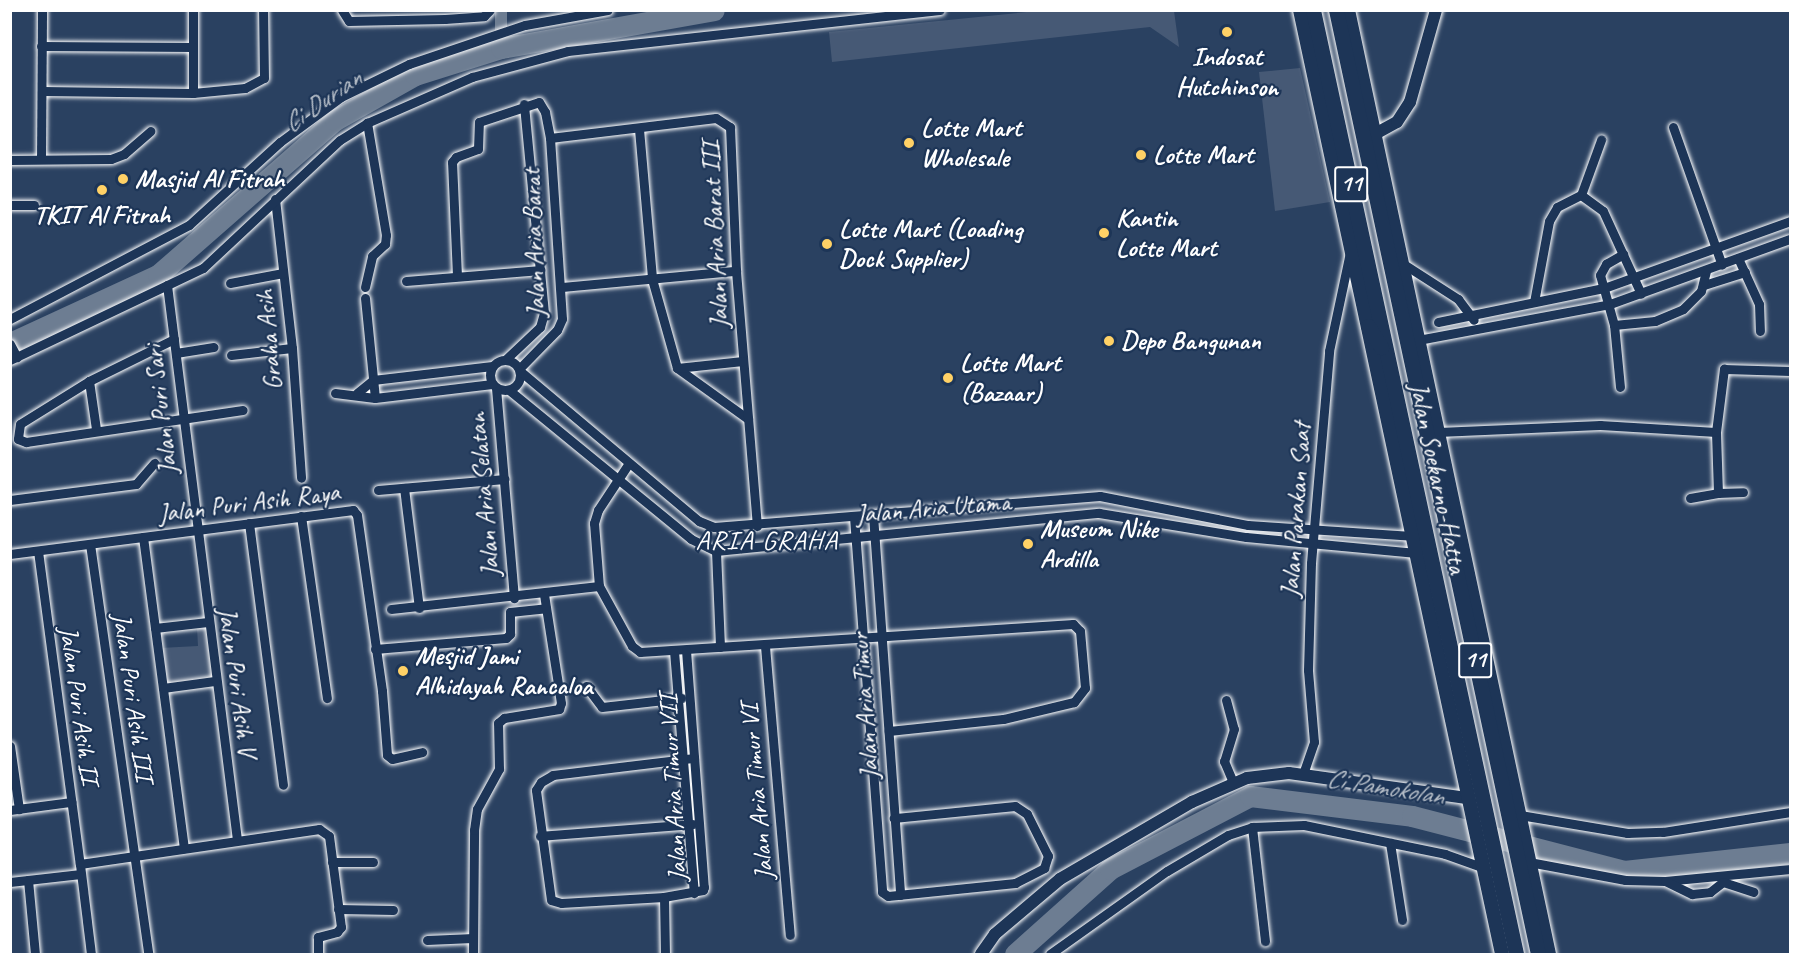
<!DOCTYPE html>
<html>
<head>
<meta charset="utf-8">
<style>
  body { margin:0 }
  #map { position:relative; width:1801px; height:965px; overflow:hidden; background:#2a4161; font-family:Caveat,sans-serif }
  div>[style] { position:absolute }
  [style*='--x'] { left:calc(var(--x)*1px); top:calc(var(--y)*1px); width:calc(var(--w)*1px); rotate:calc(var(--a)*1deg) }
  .green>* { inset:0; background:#465975 }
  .canal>* { height:12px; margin:-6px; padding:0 6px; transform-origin:6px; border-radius:6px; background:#6d7d92 }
  .river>* { height:21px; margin:-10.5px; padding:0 10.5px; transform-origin:10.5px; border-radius:10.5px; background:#6d7d92 }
  .roads { filter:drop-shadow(0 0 2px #fff) drop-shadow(0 0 2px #fff) }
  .minor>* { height:9px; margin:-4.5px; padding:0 4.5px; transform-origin:4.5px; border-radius:4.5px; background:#1d3557 }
  .minor>.ring { margin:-4.5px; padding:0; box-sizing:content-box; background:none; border:9px solid #1d3557; border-radius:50% }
  .tertiary>* { height:12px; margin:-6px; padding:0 6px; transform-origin:6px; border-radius:6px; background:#1d3557 }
  .secondary>* { height:14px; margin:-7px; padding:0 7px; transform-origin:7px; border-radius:7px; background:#1d3557 }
  .trunk>* { height:15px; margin:-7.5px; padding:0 7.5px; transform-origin:7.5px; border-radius:7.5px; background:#1d3557 }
  .dots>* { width:16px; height:16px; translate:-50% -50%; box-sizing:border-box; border:3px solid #1d3557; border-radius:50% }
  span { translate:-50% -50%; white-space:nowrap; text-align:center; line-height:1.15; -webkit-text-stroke:4.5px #1d3557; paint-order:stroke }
  .shield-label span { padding:2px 4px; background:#1d3557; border:2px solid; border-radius:4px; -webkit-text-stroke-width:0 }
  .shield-label { font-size:24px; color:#fff; font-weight:700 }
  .poi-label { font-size:26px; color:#fff; font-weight:700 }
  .left { translate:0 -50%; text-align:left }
  .street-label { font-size:26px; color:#fff }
  .water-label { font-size:27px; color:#b6bec8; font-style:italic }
  .neighbourhood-label { font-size:27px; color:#fff; letter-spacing:1.5px }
  .frame { position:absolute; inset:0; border:12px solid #fff; pointer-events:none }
</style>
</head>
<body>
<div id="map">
  <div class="green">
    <i style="clip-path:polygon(1174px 11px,1179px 47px,1150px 27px,832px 62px,829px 32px,1037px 11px)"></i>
    <i style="clip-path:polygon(1300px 68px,1330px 202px,1275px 211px,1259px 72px)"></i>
    <i style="clip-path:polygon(206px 626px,213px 679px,164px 685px,160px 648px,198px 646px,197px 628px)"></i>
  </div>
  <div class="canal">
    <i style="--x:501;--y:48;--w:38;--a:-90"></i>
  </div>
  <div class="river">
    <i style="--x:10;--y:343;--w:163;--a:-24.7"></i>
    <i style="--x:158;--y:275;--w:235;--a:-41.2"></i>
    <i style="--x:335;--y:120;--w:92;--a:-29.4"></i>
    <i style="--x:415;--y:75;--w:90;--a:-17.4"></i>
    <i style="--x:501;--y:48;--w:216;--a:-10.1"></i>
    <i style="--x:1015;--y:954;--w:127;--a:-41.8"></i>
    <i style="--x:1110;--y:869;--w:158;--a:-27.5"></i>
    <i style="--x:1250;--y:796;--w:163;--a:7"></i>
    <i style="--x:1412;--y:816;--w:219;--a:14.5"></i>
    <i style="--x:1624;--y:871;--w:167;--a:-6.2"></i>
  </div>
  <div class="roads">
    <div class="minor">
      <i style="--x:193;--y:10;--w:83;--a:90"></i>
      <i style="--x:342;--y:10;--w:13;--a:58"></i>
      <i style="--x:349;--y:21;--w:96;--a:-1.2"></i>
      <i style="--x:445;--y:19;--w:39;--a:-4"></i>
      <i style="--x:484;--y:16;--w:8;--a:-45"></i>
      <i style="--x:41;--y:46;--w:152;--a:0.4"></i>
      <i style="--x:43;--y:91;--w:150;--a:0.8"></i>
      <i style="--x:193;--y:93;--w:52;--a:-5.5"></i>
      <i style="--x:245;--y:88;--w:21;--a:-28"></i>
      <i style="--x:264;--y:78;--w:68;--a:-90.8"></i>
      <i style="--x:1673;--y:127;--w:146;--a:70.5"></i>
      <i style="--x:639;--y:129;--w:151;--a:85"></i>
      <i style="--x:652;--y:279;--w:92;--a:74.3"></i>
      <i style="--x:677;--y:368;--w:87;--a:35.7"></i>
      <i style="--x:550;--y:138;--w:167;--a:-6.9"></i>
      <i style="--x:716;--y:118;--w:17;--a:33"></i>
      <i style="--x:730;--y:127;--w:144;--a:87.6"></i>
      <i style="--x:736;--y:271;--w:256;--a:85.3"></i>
      <i style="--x:41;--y:159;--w:149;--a:-89.6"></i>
      <i style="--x:10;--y:160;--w:101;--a:-0.6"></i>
      <i style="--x:111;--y:159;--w:14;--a:-21"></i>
      <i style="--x:124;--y:154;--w:35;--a:-41"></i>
      <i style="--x:1581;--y:195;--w:27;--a:36"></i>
      <i style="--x:1603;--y:211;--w:91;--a:65.4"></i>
      <i style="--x:275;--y:199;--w:150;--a:83.5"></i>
      <i style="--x:292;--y:348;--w:130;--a:86"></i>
      <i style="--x:10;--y:205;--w:24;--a:0"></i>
      <i style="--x:1738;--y:258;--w:51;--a:65.5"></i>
      <i style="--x:1759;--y:304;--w:27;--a:88"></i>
      <i style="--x:1402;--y:263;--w:67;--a:32.7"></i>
      <i style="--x:1458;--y:299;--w:26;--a:53"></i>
      <i style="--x:457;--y:276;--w:114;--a:-92.5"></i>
      <i style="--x:452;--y:162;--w:6;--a:-51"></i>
      <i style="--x:456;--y:157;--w:23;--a:-20"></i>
      <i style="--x:478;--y:149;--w:27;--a:-88"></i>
      <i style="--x:479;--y:122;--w:63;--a:-18.4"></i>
      <i style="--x:539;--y:102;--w:12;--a:59"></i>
      <i style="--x:545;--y:112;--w:26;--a:79"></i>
      <i style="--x:550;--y:138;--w:181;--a:86.2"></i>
      <i style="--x:562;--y:319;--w:12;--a:114"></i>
      <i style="--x:557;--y:330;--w:54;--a:134.3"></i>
      <i style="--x:406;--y:281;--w:135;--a:-4.7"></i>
      <i style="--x:230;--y:283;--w:54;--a:-10.7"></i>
      <i style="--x:167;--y:285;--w:559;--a:82.81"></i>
      <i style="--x:1704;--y:285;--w:43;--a:-17.6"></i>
      <i style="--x:365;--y:287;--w:32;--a:-77"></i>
      <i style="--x:372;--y:256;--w:18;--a:-43"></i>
      <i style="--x:385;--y:244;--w:9;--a:-84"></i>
      <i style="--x:386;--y:235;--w:114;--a:-99.6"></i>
      <i style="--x:562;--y:287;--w:175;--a:-5.3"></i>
      <i style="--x:365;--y:298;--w:100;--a:84.3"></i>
      <i style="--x:1534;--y:302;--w:82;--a:-79.5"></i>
      <i style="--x:1549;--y:221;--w:16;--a:-60"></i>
      <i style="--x:1557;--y:207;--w:27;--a:-27"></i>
      <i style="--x:1581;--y:195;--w:59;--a:-70"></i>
      <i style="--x:10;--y:319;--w:202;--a:-27.7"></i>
      <i style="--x:189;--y:225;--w:123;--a:-42.4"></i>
      <i style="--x:280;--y:142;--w:76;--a:-36.4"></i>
      <i style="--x:341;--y:97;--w:76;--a:-25.9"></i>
      <i style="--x:409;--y:64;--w:122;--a:-18.6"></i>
      <i style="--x:525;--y:25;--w:84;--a:-10.2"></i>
      <i style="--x:1438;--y:322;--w:169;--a:-11.6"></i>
      <i style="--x:1604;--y:288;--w:198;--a:-19.8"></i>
      <i style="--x:1614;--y:325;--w:41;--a:-5.6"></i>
      <i style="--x:1655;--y:321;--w:30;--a:-23"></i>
      <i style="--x:1683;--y:309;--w:25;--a:-45"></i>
      <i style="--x:1701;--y:291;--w:21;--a:-76"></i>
      <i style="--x:174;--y:339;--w:95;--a:153.7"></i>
      <i style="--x:89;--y:381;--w:81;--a:148.1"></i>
      <i style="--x:20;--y:424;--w:15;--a:98"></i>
      <i style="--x:18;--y:439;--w:9;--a:21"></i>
      <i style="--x:26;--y:442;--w:219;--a:-8.4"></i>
      <i style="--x:1418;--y:340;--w:195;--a:-10.6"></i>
      <i style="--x:1610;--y:304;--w:191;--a:-19.9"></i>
      <i style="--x:10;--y:344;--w:15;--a:62"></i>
      <i style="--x:176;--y:353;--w:38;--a:-9"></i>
      <i style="--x:231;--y:355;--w:61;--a:-6.5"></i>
      <i class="ring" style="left:490px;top:360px;width:21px;height:21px"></i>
      <i style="--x:10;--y:360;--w:214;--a:-25.5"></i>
      <i style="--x:203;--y:268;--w:187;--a:-43.1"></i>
      <i style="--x:340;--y:140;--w:32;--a:-32"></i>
      <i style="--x:367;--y:123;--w:115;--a:-23.7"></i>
      <i style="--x:472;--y:77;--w:99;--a:-15.2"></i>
      <i style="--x:568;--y:51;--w:374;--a:-6.3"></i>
      <i style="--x:505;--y:360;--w:48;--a:-43.3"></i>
      <i style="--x:540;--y:327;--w:15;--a:-74"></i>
      <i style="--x:544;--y:313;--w:210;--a:-95.5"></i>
      <i style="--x:677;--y:368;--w:66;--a:-6.1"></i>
      <i style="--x:520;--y:371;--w:234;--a:40"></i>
      <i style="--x:699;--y:521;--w:16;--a:22"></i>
      <i style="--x:714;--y:527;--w:387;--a:-4.6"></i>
      <i style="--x:1100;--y:496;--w:151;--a:11.1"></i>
      <i style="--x:1248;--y:525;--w:164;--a:3.8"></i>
      <i style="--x:89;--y:381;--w:49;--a:81.7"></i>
      <i style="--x:1620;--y:387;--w:62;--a:-95.5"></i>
      <i style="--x:1614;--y:325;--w:52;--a:-105.6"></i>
      <i style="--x:1600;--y:275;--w:13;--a:-61"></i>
      <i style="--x:1606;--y:264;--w:20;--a:-30"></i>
      <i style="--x:496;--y:388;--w:211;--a:85.1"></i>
      <i style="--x:509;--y:390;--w:235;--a:39.3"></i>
      <i style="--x:691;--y:539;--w:28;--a:26"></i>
      <i style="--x:716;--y:551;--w:385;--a:-5.7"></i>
      <i style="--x:1099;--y:513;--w:149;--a:9.3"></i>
      <i style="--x:1246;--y:537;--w:171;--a:5.4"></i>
      <i style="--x:335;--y:393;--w:40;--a:7.1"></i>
      <i style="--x:375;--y:398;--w:118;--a:-6.8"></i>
      <i style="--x:357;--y:393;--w:21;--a:-39"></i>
      <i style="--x:373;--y:380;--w:120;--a:-6.7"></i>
      <i style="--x:1438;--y:432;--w:162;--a:-2.5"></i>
      <i style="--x:1600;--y:425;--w:116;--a:3.5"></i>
      <i style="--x:629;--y:463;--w:56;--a:123.4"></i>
      <i style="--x:598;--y:510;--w:14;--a:107"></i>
      <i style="--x:594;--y:523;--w:63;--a:85.5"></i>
      <i style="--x:599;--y:586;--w:68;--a:61.2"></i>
      <i style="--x:632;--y:646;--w:10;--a:37"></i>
      <i style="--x:640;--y:652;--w:434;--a:-3.7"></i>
      <i style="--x:1073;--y:624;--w:10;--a:45"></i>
      <i style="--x:1080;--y:631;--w:57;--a:85"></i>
      <i style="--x:1085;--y:688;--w:18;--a:128"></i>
      <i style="--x:1074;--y:702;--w:73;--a:166.5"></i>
      <i style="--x:1003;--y:719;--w:115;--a:174"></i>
      <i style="--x:404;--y:488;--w:121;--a:82.9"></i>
      <i style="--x:378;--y:490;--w:127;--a:-5"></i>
      <i style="--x:1718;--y:493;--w:25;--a:-2"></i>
      <i style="--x:1690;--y:498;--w:28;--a:-10"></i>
      <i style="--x:1718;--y:493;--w:61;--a:-91.9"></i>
      <i style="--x:1716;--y:432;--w:64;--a:-82.8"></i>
      <i style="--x:1724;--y:369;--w:66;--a:1.7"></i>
      <i style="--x:10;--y:500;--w:127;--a:-7.2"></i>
      <i style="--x:136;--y:484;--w:28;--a:-49"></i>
      <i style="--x:873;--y:515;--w:381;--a:85.9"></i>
      <i style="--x:301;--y:516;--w:184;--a:81.9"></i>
      <i style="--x:854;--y:517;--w:376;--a:85.7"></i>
      <i style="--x:882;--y:892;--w:7;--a:34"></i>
      <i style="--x:888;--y:896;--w:128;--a:-5.8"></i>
      <i style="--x:1015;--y:883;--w:33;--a:-27"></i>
      <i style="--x:1044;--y:868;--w:13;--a:-72"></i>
      <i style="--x:1048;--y:856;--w:47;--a:-116.6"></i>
      <i style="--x:1027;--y:814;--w:14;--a:-146"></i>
      <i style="--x:1015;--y:806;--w:122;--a:174.3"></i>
      <i style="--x:249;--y:523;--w:264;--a:82.6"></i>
      <i style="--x:143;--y:537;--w:314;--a:82.5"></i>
      <i style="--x:90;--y:544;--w:414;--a:81.9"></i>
      <i style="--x:38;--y:551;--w:316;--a:82.4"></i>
      <i style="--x:716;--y:551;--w:96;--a:87.6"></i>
      <i style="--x:10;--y:554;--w:346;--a:-7.3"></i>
      <i style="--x:353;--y:510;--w:6;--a:51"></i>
      <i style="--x:357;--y:515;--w:178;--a:81.9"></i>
      <i style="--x:382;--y:691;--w:64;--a:85.5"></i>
      <i style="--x:387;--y:755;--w:6;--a:39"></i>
      <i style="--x:392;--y:759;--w:31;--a:-13"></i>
      <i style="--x:391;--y:609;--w:209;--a:-6.3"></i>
      <i style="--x:155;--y:628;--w:53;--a:-6.5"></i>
      <i style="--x:765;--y:646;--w:290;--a:85.1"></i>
      <i style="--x:375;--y:649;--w:131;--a:-4.8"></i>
      <i style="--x:506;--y:638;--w:6;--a:-45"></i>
      <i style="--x:510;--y:634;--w:22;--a:-90"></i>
      <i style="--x:510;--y:612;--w:36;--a:-6"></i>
      <i style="--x:686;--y:650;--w:238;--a:85.7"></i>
      <i style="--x:704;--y:887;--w:3;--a:108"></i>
      <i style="--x:703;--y:890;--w:40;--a:170"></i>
      <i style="--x:664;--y:897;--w:103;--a:176.7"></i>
      <i style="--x:561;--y:903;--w:10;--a:-163"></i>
      <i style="--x:551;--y:900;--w:111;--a:-97.8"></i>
      <i style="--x:536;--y:790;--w:9;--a:-58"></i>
      <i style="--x:541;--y:782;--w:14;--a:-30"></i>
      <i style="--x:553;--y:775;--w:142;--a:-6.9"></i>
      <i style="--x:674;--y:651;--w:243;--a:85.3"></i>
      <i style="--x:586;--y:686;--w:26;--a:53"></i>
      <i style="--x:602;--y:707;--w:80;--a:-6.5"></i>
      <i style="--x:163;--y:688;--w:52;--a:-7.7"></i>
      <i style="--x:1226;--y:700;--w:30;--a:75"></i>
      <i style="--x:1234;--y:729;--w:34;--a:107"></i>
      <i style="--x:1224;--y:761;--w:23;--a:67"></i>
      <i style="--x:10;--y:746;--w:64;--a:81.9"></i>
      <i style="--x:1303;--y:774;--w:34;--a:-71"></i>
      <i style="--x:1314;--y:742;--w:72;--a:-94.8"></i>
      <i style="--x:1308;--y:670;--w:107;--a:-88.4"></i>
      <i style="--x:1311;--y:563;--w:213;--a:-85.1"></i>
      <i style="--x:1329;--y:351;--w:101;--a:-78"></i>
      <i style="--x:10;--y:810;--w:62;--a:-7.5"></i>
      <i style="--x:1520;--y:815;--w:109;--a:9.5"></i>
      <i style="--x:1627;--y:833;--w:36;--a:-2"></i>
      <i style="--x:1663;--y:832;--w:129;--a:-8.9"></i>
      <i style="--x:1252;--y:827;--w:115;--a:83.5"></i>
      <i style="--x:540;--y:836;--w:153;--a:-4.5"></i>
      <i style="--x:1390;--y:843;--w:78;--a:81.1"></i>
      <i style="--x:332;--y:862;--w:41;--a:0"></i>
      <i style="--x:1529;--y:862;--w:98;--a:10.6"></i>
      <i style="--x:1625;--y:880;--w:40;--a:1.4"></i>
      <i style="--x:1665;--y:881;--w:126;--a:-5.5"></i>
      <i style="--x:28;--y:880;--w:74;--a:84.6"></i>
      <i style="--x:1665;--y:881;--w:30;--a:26"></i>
      <i style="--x:1692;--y:894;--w:18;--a:-6"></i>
      <i style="--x:1710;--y:892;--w:16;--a:-38"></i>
      <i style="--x:1723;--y:882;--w:32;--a:18"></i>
      <i style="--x:10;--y:882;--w:71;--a:-6.4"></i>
      <i style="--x:664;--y:897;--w:57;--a:89"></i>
      <i style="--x:338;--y:909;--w:55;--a:1"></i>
      <i style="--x:427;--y:940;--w:46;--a:-2.5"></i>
      <i style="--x:91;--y:954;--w:91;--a:-97"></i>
      <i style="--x:80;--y:864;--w:242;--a:-8.3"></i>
      <i style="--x:319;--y:829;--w:12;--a:35"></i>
      <i style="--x:329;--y:836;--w:92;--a:82.5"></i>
      <i style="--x:341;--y:927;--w:6;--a:129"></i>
      <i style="--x:337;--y:932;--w:20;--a:165"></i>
      <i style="--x:318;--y:937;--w:17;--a:90"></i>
      <i style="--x:473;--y:954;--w:124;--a:-89.5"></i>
      <i style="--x:474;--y:830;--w:21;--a:-82"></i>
      <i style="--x:477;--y:809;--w:46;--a:-61.2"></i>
      <i style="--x:499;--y:769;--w:46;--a:-91.2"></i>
      <i style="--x:498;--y:723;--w:8;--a:-40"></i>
      <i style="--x:504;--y:718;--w:56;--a:-9.3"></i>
      <i style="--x:559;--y:709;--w:6;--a:-72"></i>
      <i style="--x:561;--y:703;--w:109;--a:-98.9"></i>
      <i style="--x:1050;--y:954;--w:143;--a:-35.4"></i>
      <i style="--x:1167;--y:871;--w:71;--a:-30.5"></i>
      <i style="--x:1228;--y:835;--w:25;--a:-18"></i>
      <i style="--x:1252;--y:827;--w:52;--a:-2.2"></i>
      <i style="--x:1304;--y:825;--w:144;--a:11.6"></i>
      <i style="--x:1445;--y:854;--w:41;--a:19.7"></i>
    </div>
    <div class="tertiary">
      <i style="--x:1375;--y:134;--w:25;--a:-29"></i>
      <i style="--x:1397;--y:122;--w:24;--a:-57"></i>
      <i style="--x:1410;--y:102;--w:96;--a:-74.2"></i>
      <i style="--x:981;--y:954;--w:24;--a:-55"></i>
      <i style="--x:995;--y:934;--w:85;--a:-40.2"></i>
      <i style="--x:1060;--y:879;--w:153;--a:-30.3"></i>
      <i style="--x:1192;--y:802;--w:60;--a:-23.6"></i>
      <i style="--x:1247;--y:778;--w:42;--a:-6.8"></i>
      <i style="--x:1289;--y:773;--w:181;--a:8"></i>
    </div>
    <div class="secondary">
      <i style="--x:1300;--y:10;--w:965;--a:77.92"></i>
      <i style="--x:1348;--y:10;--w:965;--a:77.98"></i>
    </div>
    <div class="trunk">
      <i style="--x:1313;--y:10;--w:966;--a:77.86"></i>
      <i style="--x:1336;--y:10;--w:965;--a:77.92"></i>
      <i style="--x:1368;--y:326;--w:25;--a:58"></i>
    </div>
  </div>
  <div class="dots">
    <i style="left:1227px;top:32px;background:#ffd166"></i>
    <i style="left:909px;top:143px;background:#ffd166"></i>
    <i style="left:1141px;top:155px;background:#ffd166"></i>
    <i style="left:123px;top:179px;background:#ffd166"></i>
    <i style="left:102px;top:190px;background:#ffd166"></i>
    <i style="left:1104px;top:233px;background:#ffd166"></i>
    <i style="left:827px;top:244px;background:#ffd166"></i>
    <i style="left:1109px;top:341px;background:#ffd166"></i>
    <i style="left:948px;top:378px;background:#ffd166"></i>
    <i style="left:1028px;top:544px;background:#ffd166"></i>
    <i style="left:403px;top:671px;background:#ffd166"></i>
  </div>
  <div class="shield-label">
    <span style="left:1351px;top:184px">11</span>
    <span style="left:1475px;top:660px">11</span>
  </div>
  <div class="poi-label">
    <span style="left:1227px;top:72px">Indosat<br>Hutchinson</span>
    <span class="left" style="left:921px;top:143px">Lotte Mart<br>Wholesale</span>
    <span class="left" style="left:1153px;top:155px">Lotte Mart</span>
    <span class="left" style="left:135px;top:179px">Masjid Al Fitrah</span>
    <span style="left:102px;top:215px">TKIT Al Fitrah</span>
    <span class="left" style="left:1116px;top:233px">Kantin<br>Lotte Mart</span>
    <span class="left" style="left:839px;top:244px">Lotte Mart (Loading<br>Dock Supplier)</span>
    <span class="left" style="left:1121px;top:341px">Depo Bangunan</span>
    <span class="left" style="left:960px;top:378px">Lotte Mart<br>(Bazaar)</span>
    <span class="left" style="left:1040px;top:544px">Museum Nike<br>Ardilla</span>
    <span class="left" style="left:415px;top:671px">Mesjid Jami<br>Alhidayah Rancaloa</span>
  </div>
  <div class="street-label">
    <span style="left:715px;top:235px;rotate:-93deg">Jalan Aria Barat III</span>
    <span style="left:534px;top:243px;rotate:-92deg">Jalan Aria Barat</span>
    <span style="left:269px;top:340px;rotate:-95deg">Graha Asih</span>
    <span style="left:161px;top:410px;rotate:-97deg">Jalan Puri Sari</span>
    <span style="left:1438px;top:478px;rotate:78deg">Jalan Soekarno-Hatta</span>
    <span style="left:484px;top:495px;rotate:-95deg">Jalan Aria Selatan</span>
    <span style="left:249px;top:503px;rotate:-7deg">Jalan Puri Asih Raya</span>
    <span style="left:933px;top:508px;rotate:-5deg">Jalan Aria Utama</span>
    <span style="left:1296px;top:510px;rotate:-86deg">Jalan Parakan Saat</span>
    <span style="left:237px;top:682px;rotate:82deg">Jalan Puri Asih V</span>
    <span style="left:133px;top:697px;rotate:82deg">Jalan Puri Asih III</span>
    <span style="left:79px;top:705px;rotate:82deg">Jalan Puri Asih II</span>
    <span style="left:865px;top:706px;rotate:-94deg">Jalan Aria Timur</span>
    <span style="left:673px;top:788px;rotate:-93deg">Jalan Aria Timur VII</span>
    <span style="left:757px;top:792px;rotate:-95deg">Jalan Aria Timur VI</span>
  </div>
  <div class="water-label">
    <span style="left:322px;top:101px;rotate:-35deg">Ci Durian</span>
    <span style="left:1385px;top:787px;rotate:9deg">Ci Pamokolan</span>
  </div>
  <div class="neighbourhood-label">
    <span style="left:767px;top:541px">ARIA GRAHA</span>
  </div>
  <div class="frame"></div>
</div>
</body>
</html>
